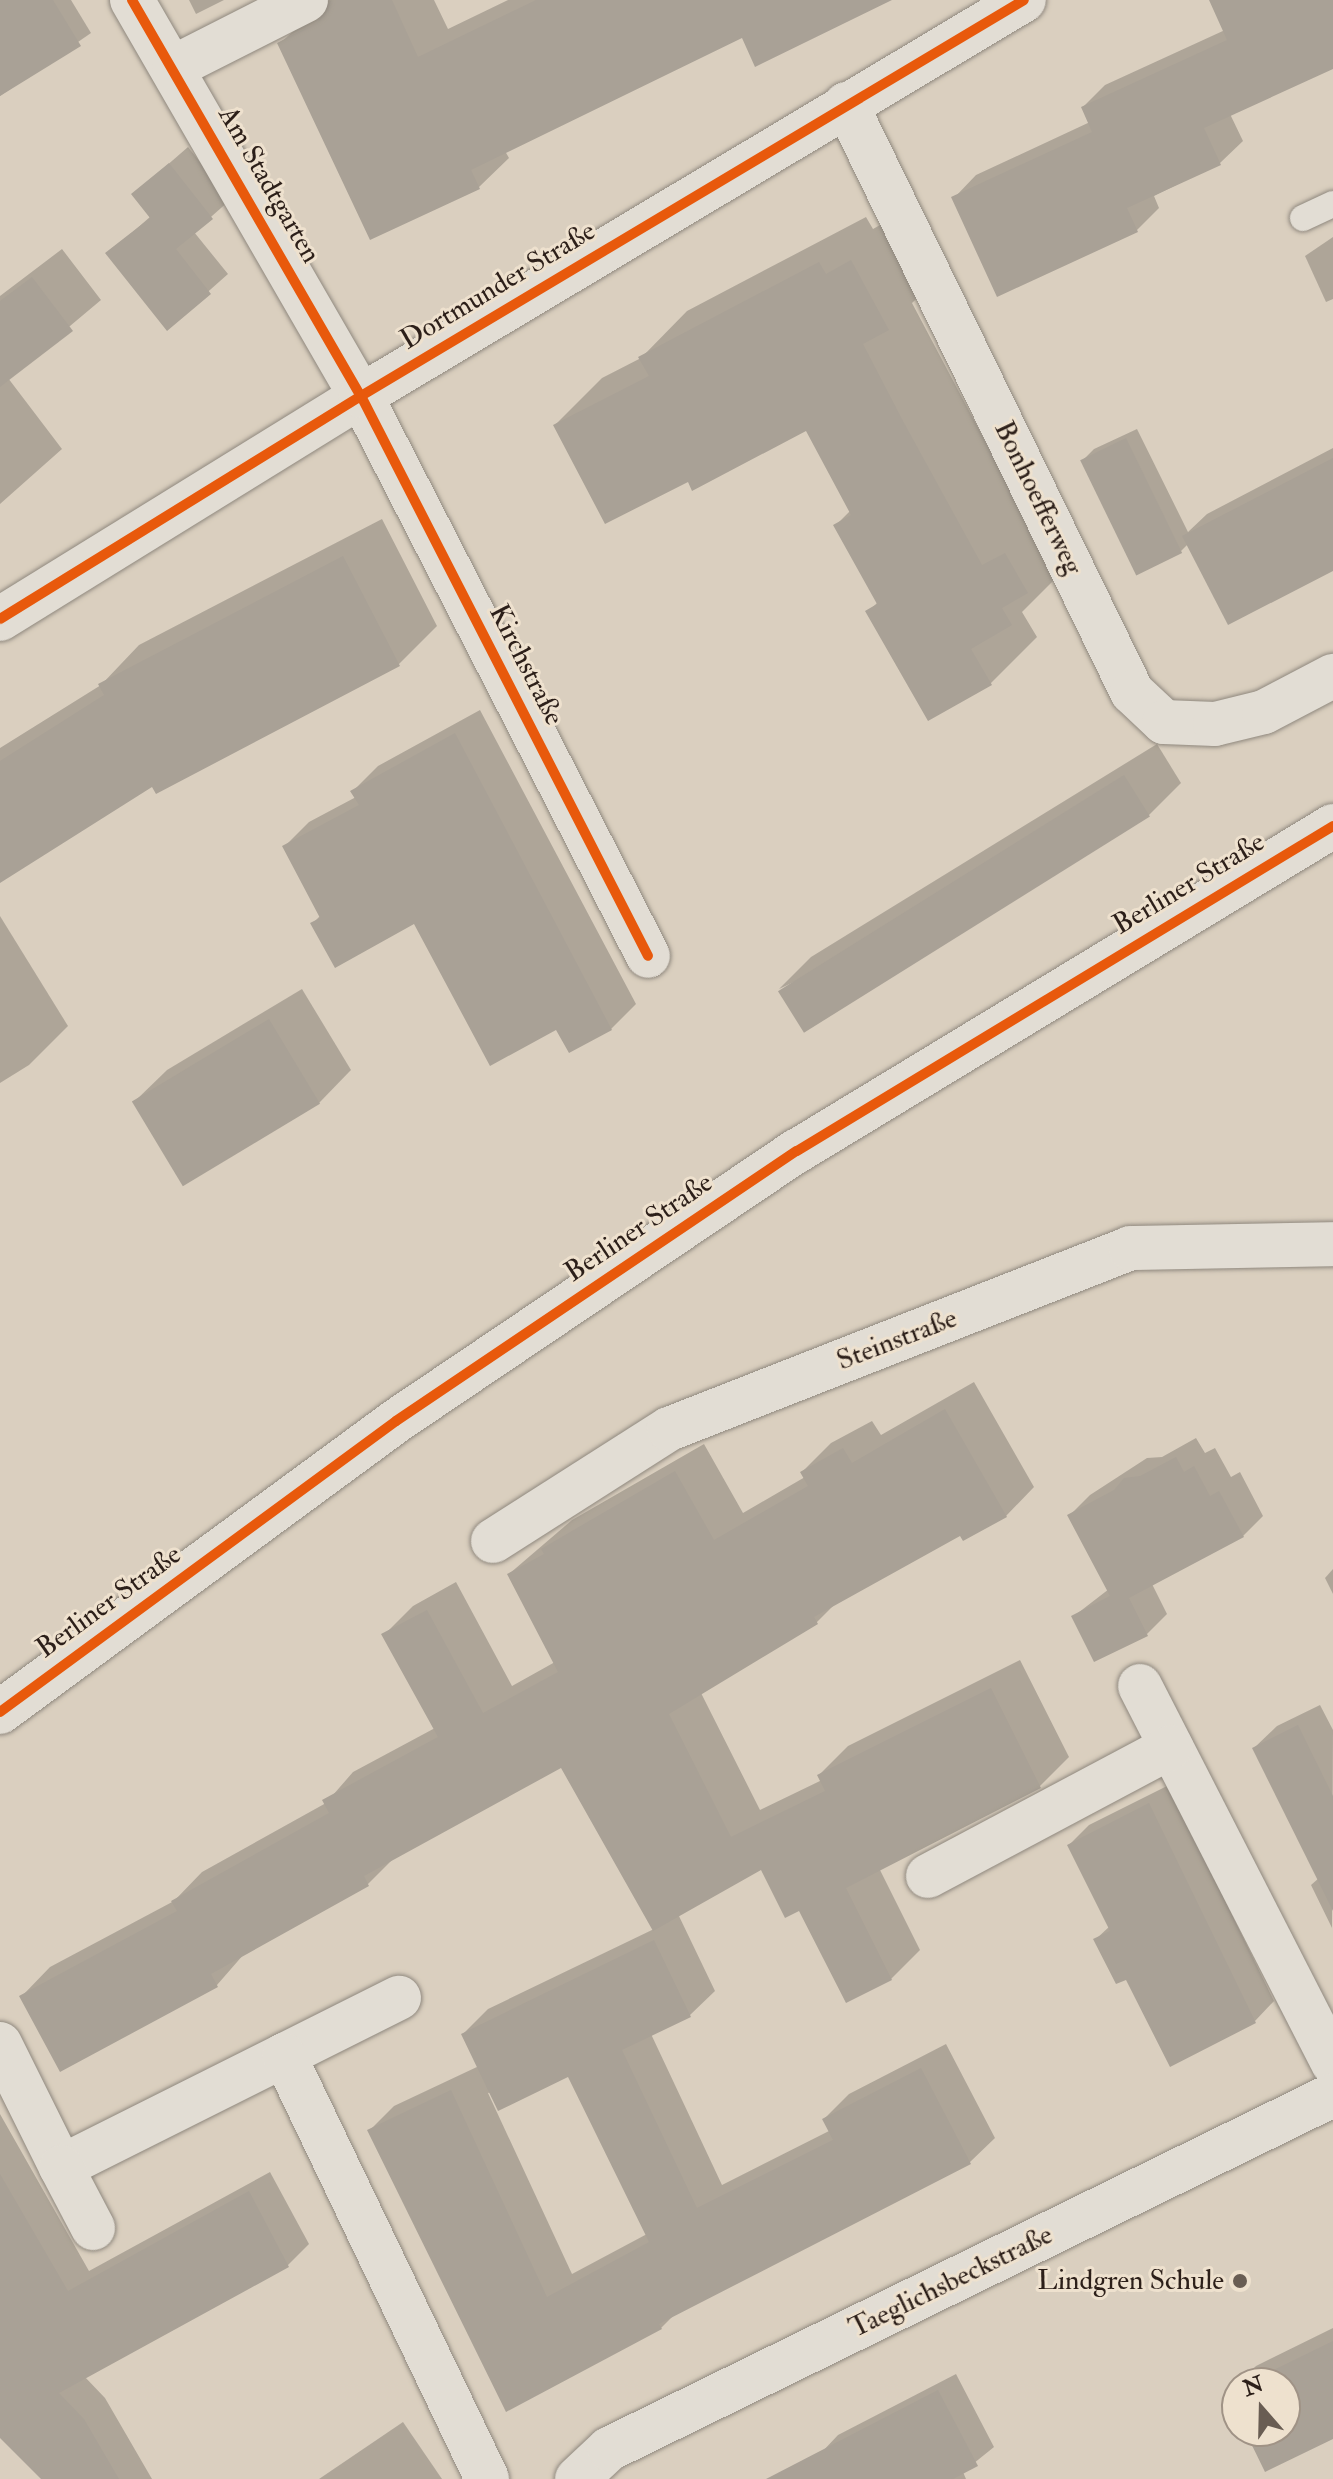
<!DOCTYPE html>
<html>
<head>
<meta charset="utf-8">
<style>
  body { margin:0 }
  #map { position:relative; width:1333px; height:2479px; overflow:hidden; background:#dacfbf; font-family:"IM FELL Double Pica",serif }
  div>[style] { position:absolute }
  [style*='--x'] { left:calc(var(--x)*1px); top:calc(var(--y)*1px); width:calc(var(--w)*1px); rotate:calc(var(--a)*1deg) }
  .shadow>* { inset:0; background:#0003 }
  .building>* { inset:0; background:#a9a196; transform-origin:0 0 }
  .roads { filter:drop-shadow(0 0 2px #8f887e) drop-shadow(0 0 2px #8f887e) }
  .lane>* { height:26px; margin:-13px; padding:0 13px; transform-origin:13px; border-radius:13px; background:#e2ddd4 }
  .street>* { height:44px; margin:-22px; padding:0 22px; transform-origin:22px; border-radius:22px; background:#e2ddd4 }
  .secondary>* { height:44px; margin:-22px; padding:0 22px; transform-origin:22px; border-radius:22px; background:#e2ddd4 }
  .cycleway>* { height:10px; margin:-5px; padding:0 5px; transform-origin:5px; border-radius:5px; background:#e8590c }
  .dots>* { width:22px; height:22px; translate:-50% -50%; box-sizing:border-box; border:4px solid #eee1ce; border-radius:50% }
  span { translate:-50% -50%; white-space:nowrap; text-align:center; line-height:1.15; -webkit-text-stroke:6px #eee1ce; paint-order:stroke }
  .street-label { font-size:28px; color:#2c1f19 }
  .poi-label { font-size:28px; color:#2c1f19 }
  .right { translate:-100% -50%; text-align:right }
  .north { position:absolute; left:1221px; top:2367px; width:80px; height:80px; box-sizing:border-box; background:#eee1ce; border:2px solid #a09386; border-radius:50%; rotate:340deg; font-size:22px; font-weight:700; line-height:32px; text-align:center; color:#2c1f19 }
  .north::after { content:''; display:block; margin:auto; width:28px; height:36px; background:#695d53; clip-path:polygon(50% 0,100% 100%,50% 72%,0 100%) }
</style>
</head>
<body>
<div id="map">
  <div class="shadow">
    <i style="clip-path:polygon(0 0,71px 0,91px 33px,0 96px)"></i>
    <i style="clip-path:polygon(189px 0,224px 0,196px 14px)"></i>
    <i style="clip-path:polygon(329px 0,434px 0,448px 29px,508px 0,866px 0,743px 36px,505px 151px,509px 158px,479px 187px,371px 238px,280px 43px)"></i>
    <i style="clip-path:polygon(1211px 0,1333px 0,1333px 67px,1230px 114px,1243px 141px,1220px 163px,1154px 196px,1159px 208px,1137px 230px,954px 198px,976px 175px,1090px 122px,1083px 107px,1105px 85px,1225px 30px)"></i>
    <i style="clip-path:polygon(188px 147px,230px 200px,194px 232px,228px 274px,167px 328px,108px 254px,151px 216px,134px 194px)"></i>
    <i style="clip-path:polygon(898px 215px,934px 282px,912px 303px,1057px 577px,1022px 612px,1037px 637px,990px 684px,868px 612px,878px 602px,836px 525px,851px 510px,807px 429px,688px 479px,555px 425px,602px 378px,641px 358px,687px 311px,866px 217px,873px 229px)"></i>
    <i style="clip-path:polygon(1333px 237px,1333px 299px,1326px 302px,1305px 256px)"></i>
    <i style="clip-path:polygon(62px 249px,101px 300px,8px 378px,62px 449px,0 504px,0 296px)"></i>
    <i style="clip-path:polygon(1137px 429px,1188px 532px,1207px 514px,1333px 448px,1333px 569px,1188px 544px,1181px 551px,1083px 460px,1094px 449px)"></i>
    <i style="clip-path:polygon(382px 519px,437px 626px,399px 664px,153px 784px,0 881px,0 748px,101px 685px,139px 645px)"></i>
    <i style="clip-path:polygon(480px 710px,636px 1004px,611px 1029px,556px 1027px,415px 921px,313px 923px,321px 915px,284px 847px,309px 822px,356px 797px,353px 791px,378px 766px)"></i>
    <i style="clip-path:polygon(1157px 744px,1181px 783px,1149px 815px,779px 989px,811px 957px)"></i>
    <i style="clip-path:polygon(0 916px,68px 1026px,29px 1065px,0 1083px)"></i>
    <i style="clip-path:polygon(302px 989px,351px 1070px,319px 1103px,183px 1183px,134px 1102px,167px 1070px)"></i>
    <i style="clip-path:polygon(evenodd,974px 1382px,1034px 1487px,1006px 1516px,960px 1533px,837px 1602px,817px 1622px,701px 1693px,760px 1810px,822px 1780px,819px 1775px,848px 1746px,1020px 1660px,1069px 1757px,1040px 1786px,879px 1868px,920px 1950px,891px 1979px,800px 1908px,762px 1867px,678px 1914px,715px 1991px,690px 2015px,651px 2034px,722px 2185px,831px 2130px,824px 2119px,849px 2094px,946px 2044px,995px 2138px,970px 2162px,675px 2314px,661px 2328px,507px 2409px,369px 2131px,394px 2106px,479px 2066px,463px 2034px,488px 2009px,654px 1929px,562px 1765px,395px 1857px,368px 1884px,244px 1954px,217px 1985px,61px 2069px,22px 1996px,50px 1967px,174px 1901px,202px 1872px,326px 1803px,353px 1772px,435px 1728px,384px 1635px,413px 1606px,456px 1582px,512px 1686px,555px 1662px,509px 1574px,572px 1520px,704px 1444px,743px 1513px,805px 1477px,802px 1472px,831px 1443px,872px 1421px,881px 1435px,974px 1382px,569px 2074px,647px 2234px,572px 2274px,488px 2093px,569px 2074px)"></i>
    <i style="clip-path:polygon(1196px 1438px,1205px 1453px,1215px 1448px,1231px 1477px,1240px 1472px,1263px 1516px,1243px 1536px,1152px 1584px,1167px 1614px,1147px 1634px,1074px 1616px,1109px 1589px,1070px 1515px,1090px 1495px,1147px 1458px,1162px 1457px)"></i>
    <i style="clip-path:polygon(1333px 1569px,1333px 1594px,1325px 1578px)"></i>
    <i style="clip-path:polygon(1320px 1705px,1333px 1730px,1332px 1928px,1311px 1885px,1319px 1878px,1254px 1748px,1277px 1726px)"></i>
    <i style="clip-path:polygon(1169px 1785px,1274px 2001px,1255px 2021px,1127px 1977px,1096px 1939px,1110px 1926px,1069px 1845px,1089px 1825px)"></i>
    <i style="clip-path:polygon(0 2114px,89px 2271px,270px 2172px,309px 2244px,288px 2265px,84px 2376px,105px 2398px,152px 2479px,57px 2479px,0 2435px)"></i>
    <i style="clip-path:polygon(1333px 2328px,1333px 2437px,1247px 2431px,1285px 2431px,1285px 2383px,1239px 2383px,1256px 2366px)"></i>
    <i style="clip-path:polygon(956px 2374px,994px 2447px,963px 2472px,966px 2479px,830px 2479px,821px 2453px,838px 2435px)"></i>
    <i style="clip-path:polygon(403px 2422px,442px 2479px,319px 2479px)"></i>
  </div>
  <div class="building">
    <i style="clip-path:polygon(0 0,53px 0,81px 46px,0 96px)"></i>
    <i style="clip-path:polygon(331px 0,392px 0,418px 57px,536px 0,892px 0,755px 67px,742px 38px,471px 170px,480px 189px,370px 240px,277px 43px,318px 22px)"></i>
    <i style="clip-path:polygon(1209px 0,1333px 0,1333px 69px,1204px 128px,1221px 165px,1127px 208px,1138px 232px,997px 297px,951px 197px,1092px 132px,1081px 107px,1227px 40px)"></i>
    <i style="clip-path:polygon(169px 163px,213px 219px,176px 249px,211px 294px,167px 331px,105px 253px,150px 218px,131px 194px)"></i>
    <i style="clip-path:polygon(851px 260px,889px 330px,863px 344px,903px 421px,982px 565px,1005px 553px,1028px 593px,1002px 608px,1012px 625px,971px 649px,992px 685px,928px 721px,865px 611px,877px 604px,833px 525px,851px 515px,806px 431px,692px 491px,688px 482px,605px 524px,553px 425px,649px 376px,638px 357px,819px 262px,826px 274px)"></i>
    <i style="clip-path:polygon(32px 277px,73px 331px,0 387px,0 301px)"></i>
    <i style="left:1126px;top:438px;width:128px;height:51px;rotate:64deg"></i>
    <i style="clip-path:polygon(1333px 458px,1333px 571px,1228px 625px,1182px 536px)"></i>
    <i style="clip-path:polygon(343px 556px,400px 666px,156px 794px,152px 787px,0 883px,0 761px,104px 695px,98px 684px)"></i>
    <i style="clip-path:polygon(455px 733px,612px 1030px,569px 1053px,556px 1030px,490px 1066px,414px 924px,335px 968px,310px 923px,320px 918px,282px 846px,359px 805px,350px 791px)"></i>
    <i style="left:1124px;top:775px;width:49px;height:408px;rotate:58deg"></i>
    <i style="left:269px;top:1019px;width:99px;height:160px;rotate:59deg"></i>
    <i style="clip-path:polygon(945px 1409px,1007px 1517px,963px 1541px,960px 1536px,814px 1617px,818px 1624px,669px 1714px,731px 1837px,825px 1791px,817px 1775px,991px 1688px,1041px 1788px,846px 1888px,892px 1980px,846px 2003px,799px 1911px,785px 1918px,761px 1870px,653px 1931px,561px 1768px,364px 1876px,369px 1886px,211px 1974px,218px 1987px,60px 2072px,19px 1996px,177px 1911px,171px 1901px,329px 1813px,322px 1800px,438px 1737px,381px 1634px,427px 1610px,483px 1713px,558px 1672px,507px 1574px,544px 1554px,541px 1549px,675px 1471px,714px 1540px,808px 1486px,800px 1472px,843px 1448px,852px 1463px)"></i>
    <i style="clip-path:polygon(1176px 1457px,1184px 1472px,1194px 1466px,1210px 1496px,1219px 1491px,1244px 1537px,1129px 1598px,1148px 1636px,1094px 1662px,1071px 1616px,1110px 1596px,1067px 1515px,1114px 1490px,1124px 1478px,1140px 1476px)"></i>
    <i style="clip-path:polygon(1298px 1725px,1333px 1796px,1333px 1911px,1252px 1748px)"></i>
    <i style="clip-path:polygon(1149px 1803px,1256px 2023px,1170px 2067px,1126px 1980px,1116px 1984px,1093px 1939px,1110px 1931px,1067px 1845px)"></i>
    <i style="clip-path:polygon(654px 1940px,691px 2017px,622px 2050px,697px 2208px,833px 2140px,822px 2119px,921px 2068px,971px 2164px,659px 2324px,662px 2329px,506px 2412px,367px 2130px,451px 2090px,547px 2297px,649px 2242px,568px 2077px,498px 2111px,461px 2034px)"></i>
    <i style="clip-path:polygon(0 2174px,68px 2291px,249px 2191px,289px 2267px,59px 2393px,84px 2419px,119px 2479px,41px 2479px,0 2438px)"></i>
    <i style="clip-path:polygon(1333px 2341px,1333px 2439px,1265px 2472px,1245px 2431px,1285px 2431px,1285px 2383px,1247px 2383px)"></i>
    <i style="clip-path:polygon(1237px 2388px,1237px 2415px,1226px 2393px)"></i>
    <i style="clip-path:polygon(938px 2390px,978px 2466px,953px 2479px,766px 2479px)"></i>
  </div>
  <div class="roads">
    <div class="lane">
      <i style="--x:1303;--y:218;--w:33;--a:-25"></i>
    </div>
    <div class="street">
      <i style="--x:132;--y:0;--w:457;--a:60"></i>
      <i style="--x:361;--y:396;--w:629;--a:62.86"></i>
      <i style="--x:174;--y:67;--w:148;--a:-26.9"></i>
      <i style="--x:846;--y:104;--w:654;--a:64.06"></i>
      <i style="--x:1132;--y:692;--w:44;--a:43.2"></i>
      <i style="--x:1164;--y:722;--w:51;--a:2.2"></i>
      <i style="--x:1215;--y:724;--w:50;--a:-13.8"></i>
      <i style="--x:1264;--y:712;--w:78;--a:-27.6"></i>
      <i style="--x:0;--y:619;--w:424;--a:-31.7"></i>
      <i style="--x:361;--y:396;--w:772;--a:-30.85"></i>
      <i style="--x:493;--y:1541;--w:209;--a:-32.5"></i>
      <i style="--x:669;--y:1429;--w:495;--a:-21.4"></i>
      <i style="--x:1130;--y:1248;--w:203;--a:-1.1"></i>
      <i style="--x:1140;--y:1686;--w:424;--a:62.9"></i>
      <i style="--x:928;--y:1876;--w:275;--a:-28"></i>
      <i style="--x:0;--y:2044;--w:137;--a:63.6"></i>
      <i style="--x:61;--y:2167;--w:378;--a:-26.6"></i>
      <i style="--x:284;--y:2055;--w:470;--a:64.4"></i>
      <i style="--x:61;--y:2167;--w:69;--a:62.3"></i>
      <i style="--x:577;--y:2479;--w:44;--a:-43.2"></i>
      <i style="--x:609;--y:2449;--w:806;--a:-26.06"></i>
    </div>
    <div class="secondary">
      <i style="--x:0;--y:1712;--w:491;--a:-36.3"></i>
      <i style="--x:396;--y:1421;--w:483;--a:-34"></i>
      <i style="--x:797;--y:1151;--w:627;--a:-31.23"></i>
    </div>
  </div>
  <div class="cycleway">
    <i style="--x:132;--y:0;--w:457;--a:60"></i>
    <i style="--x:361;--y:396;--w:629;--a:62.86"></i>
    <i style="--x:0;--y:619;--w:424;--a:-31.7"></i>
    <i style="--x:361;--y:396;--w:772;--a:-30.85"></i>
    <i style="--x:0;--y:1712;--w:491;--a:-36.3"></i>
    <i style="--x:396;--y:1421;--w:483;--a:-34"></i>
    <i style="--x:797;--y:1151;--w:627;--a:-31.23"></i>
  </div>
  <div class="dots">
    <i style="left:1240px;top:2281px;background:#695d53"></i>
  </div>
  <div class="street-label">
    <span style="left:269px;top:185px;rotate:60deg">Am Stadtgarten</span>
    <span style="left:498px;top:286px;rotate:-31deg">Dortmunder Straße</span>
    <span style="left:1038px;top:498px;rotate:64deg">Bonhoefferweg</span>
    <span style="left:526px;top:665px;rotate:63deg">Kirchstraße</span>
    <span style="left:1189px;top:884px;rotate:-31deg">Berliner Straße</span>
    <span style="left:639px;top:1228px;rotate:-34deg">Berliner Straße</span>
    <span style="left:897px;top:1340px;rotate:-21deg">Steinstraße</span>
    <span style="left:109px;top:1602px;rotate:-36deg">Berliner Straße</span>
    <span style="left:951px;top:2282px;rotate:-26deg">Taeglichsbeckstraße</span>
  </div>
  <div class="poi-label">
    <span class="right" style="left:1224px;top:2281px">Lindgren Schule</span>
  </div>
  <div class="north">N</div>
</div>
</body>
</html>
